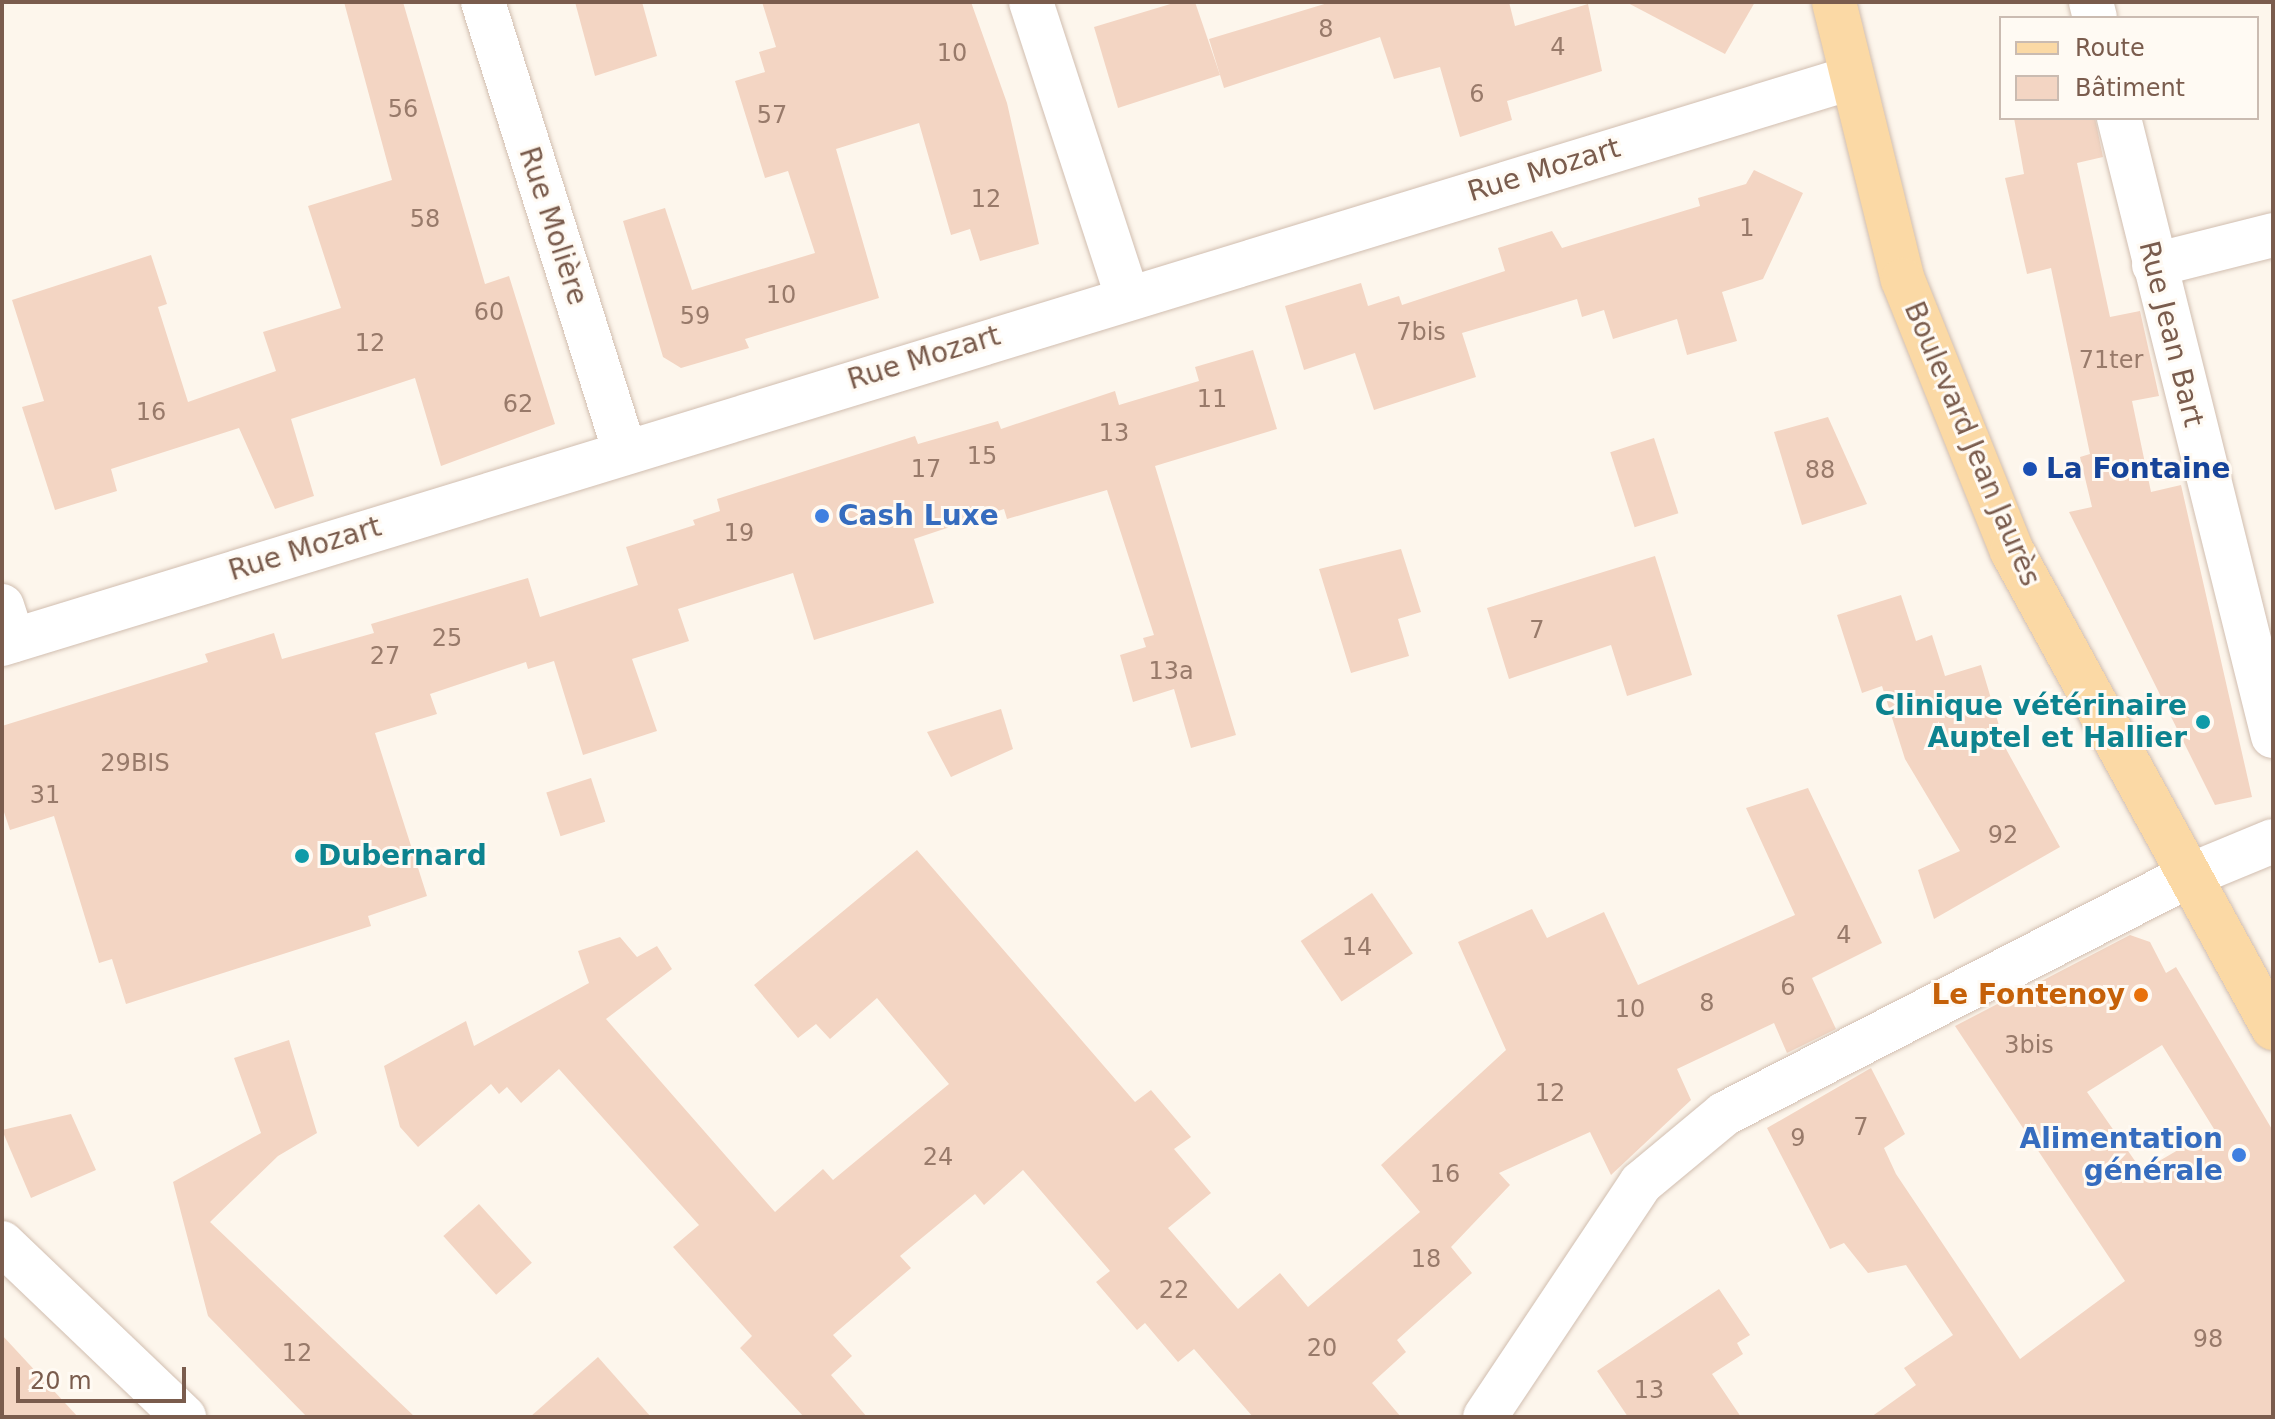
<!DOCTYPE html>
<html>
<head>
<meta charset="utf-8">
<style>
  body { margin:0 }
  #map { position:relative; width:2275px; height:1419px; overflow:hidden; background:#fdf6ec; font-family:"DejaVu Sans",sans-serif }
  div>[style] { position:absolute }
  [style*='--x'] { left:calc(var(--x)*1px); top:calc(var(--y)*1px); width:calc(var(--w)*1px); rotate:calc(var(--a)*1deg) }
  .building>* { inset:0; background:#f3d5c3; transform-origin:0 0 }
  .roads { filter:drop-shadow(0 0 2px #d1beb0) drop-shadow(0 0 2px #d1beb0) }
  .minor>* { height:44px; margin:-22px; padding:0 22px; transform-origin:22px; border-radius:22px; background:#fff }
  .major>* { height:44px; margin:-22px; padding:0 22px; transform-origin:22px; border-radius:22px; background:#fbd9a5 }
  .dots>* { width:22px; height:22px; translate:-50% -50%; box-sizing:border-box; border:4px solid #fffaf3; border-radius:50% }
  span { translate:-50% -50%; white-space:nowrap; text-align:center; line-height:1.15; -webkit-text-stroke:6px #fffaf3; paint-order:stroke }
  .number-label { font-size:24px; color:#987a6a }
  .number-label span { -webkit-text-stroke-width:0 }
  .street-label { font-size:28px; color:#7a5c4d }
  .transit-label { font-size:28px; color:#164399; font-weight:700 }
  .left { translate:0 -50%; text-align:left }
  .shop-label { font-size:28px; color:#366cbe; font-weight:700 }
  .right { translate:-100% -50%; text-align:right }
  .culture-label { font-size:28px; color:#0d838f; font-weight:700 }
  .food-label { font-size:28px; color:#c56008; font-weight:700 }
  .frame { position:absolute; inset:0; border:4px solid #7a5c4d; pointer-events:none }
  .legend { position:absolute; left:1999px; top:16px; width:260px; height:104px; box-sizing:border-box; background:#fffaf3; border:2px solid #cabbb1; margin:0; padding:10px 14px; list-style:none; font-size:24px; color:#7a5c4d }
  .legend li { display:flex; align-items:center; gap:16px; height:40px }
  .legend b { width:40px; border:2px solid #cabbb1 }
  .scale { position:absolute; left:16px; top:1367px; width:170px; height:36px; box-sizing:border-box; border:4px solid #7a5c4d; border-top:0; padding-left:10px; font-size:24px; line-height:28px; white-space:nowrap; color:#7a5c4d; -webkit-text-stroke:6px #fffaf3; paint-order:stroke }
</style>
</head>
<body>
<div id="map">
  <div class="building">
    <i style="clip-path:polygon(344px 2px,403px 2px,485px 284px,509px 276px,555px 424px,441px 466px,415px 378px,291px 419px,314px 496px,275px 509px,239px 428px,111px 469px,117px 491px,55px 510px,22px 407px,44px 401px,12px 300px,151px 255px,167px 304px,158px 307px,188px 402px,276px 371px,263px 332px,341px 308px,308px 206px,392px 180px)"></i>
    <i style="clip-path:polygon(575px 2px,642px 2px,657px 56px,595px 76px)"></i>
    <i style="clip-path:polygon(762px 2px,971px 2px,1007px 103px,1039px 244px,980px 261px,970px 229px,951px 235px,919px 123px,836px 149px,879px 298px,745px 339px,749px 348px,681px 368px,663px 357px,623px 221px,665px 208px,692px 290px,815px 253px,788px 171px,765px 178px,735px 81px,765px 72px,759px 52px,776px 47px)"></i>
    <i style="clip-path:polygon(1177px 2px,1195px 2px,1220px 75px,1118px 108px,1094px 27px)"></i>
    <i style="clip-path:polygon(1331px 2px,1509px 2px,1515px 26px,1588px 4px,1602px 71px,1507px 101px,1512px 120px,1460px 137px,1440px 67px,1394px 79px,1380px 37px,1224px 88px,1209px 39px)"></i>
    <i style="clip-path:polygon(1626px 2px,1755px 2px,1725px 54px)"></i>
    <i style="clip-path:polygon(2014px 118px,2095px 118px,2103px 157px,2077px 163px,2110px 317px,2140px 311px,2159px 396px,2132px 401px,2151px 492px,2181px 485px,2252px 797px,2215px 805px,2069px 512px,2092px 507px,2080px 457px,2090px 454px,2051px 268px,2027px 274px,2005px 178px,2024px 174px)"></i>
    <i style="clip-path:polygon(1754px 170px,1803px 193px,1763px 279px,1722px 292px,1737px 341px,1687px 355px,1677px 319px,1613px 339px,1604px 310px,1582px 317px,1577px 299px,1462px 333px,1476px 377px,1374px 410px,1355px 353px,1304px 370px,1285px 306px,1361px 283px,1368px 306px,1399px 296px,1402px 305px,1505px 271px,1498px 248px,1552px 231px,1562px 248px,1700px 206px,1698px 198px,1746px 184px)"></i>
    <i style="clip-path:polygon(1253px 350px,1277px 429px,1155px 466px,1236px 735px,1191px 748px,1174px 689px,1133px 702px,1120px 655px,1146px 647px,1143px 638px,1154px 635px,1107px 490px,1007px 519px,1004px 509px,914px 539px,934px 603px,814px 640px,793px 573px,678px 609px,689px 641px,632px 659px,657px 731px,583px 755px,554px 661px,528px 669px,526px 662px,430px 694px,437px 714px,375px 733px,427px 896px,368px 916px,371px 926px,126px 1004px,112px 959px,99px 963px,54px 816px,10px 830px,2px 806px,2px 726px,208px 662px,205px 654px,274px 633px,282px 659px,374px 633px,371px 624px,528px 578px,540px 617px,638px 585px,626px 547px,695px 525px,693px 520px,720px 511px,717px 499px,915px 436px,918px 444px,998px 421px,1001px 429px,1115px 391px,1119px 405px,1199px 381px,1195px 367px)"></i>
    <i style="clip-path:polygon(1828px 417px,1867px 504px,1802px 525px,1774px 432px)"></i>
    <i style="left:1654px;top:438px;width:79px;height:46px;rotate:72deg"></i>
    <i style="clip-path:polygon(1401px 549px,1421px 612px,1398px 619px,1409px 656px,1351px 673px,1319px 569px)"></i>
    <i style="clip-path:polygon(1655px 556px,1692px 675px,1627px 696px,1611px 645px,1509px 679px,1487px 608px)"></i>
    <i style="clip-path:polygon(1901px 595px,1916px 641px,1932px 635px,1945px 676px,1981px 665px,2006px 749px,2060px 847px,1934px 919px,1918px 870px,1960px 851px,1905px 759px,1882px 686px,1862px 693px,1837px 615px)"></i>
    <i style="clip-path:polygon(1001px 709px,1013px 749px,951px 777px,927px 732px)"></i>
    <i style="left:591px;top:778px;width:46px;height:47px;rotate:72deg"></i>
    <i style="clip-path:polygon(1808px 788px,1882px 943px,1812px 978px,1836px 1029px,1787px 1053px,1774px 1023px,1677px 1069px,1691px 1100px,1611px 1175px,1590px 1132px,1499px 1173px,1510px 1185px,1451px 1247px,1472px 1273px,1397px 1340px,1406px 1352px,1372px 1383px,1401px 1417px,1253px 1417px,1194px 1349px,1178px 1362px,1145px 1323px,1137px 1330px,1096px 1282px,1110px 1271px,1023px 1170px,984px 1205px,975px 1194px,900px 1256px,911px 1268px,833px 1335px,852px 1356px,831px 1375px,867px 1417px,804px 1417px,740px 1348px,752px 1336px,673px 1247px,699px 1225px,559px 1069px,521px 1103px,507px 1087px,499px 1094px,491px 1084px,418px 1147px,400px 1127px,384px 1066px,466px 1021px,474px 1046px,589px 983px,578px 951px,620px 937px,637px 957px,657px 946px,672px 969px,606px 1019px,775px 1212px,823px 1169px,833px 1180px,949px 1084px,877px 998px,830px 1039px,816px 1024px,798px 1038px,754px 985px,917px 850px,1135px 1102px,1151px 1090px,1191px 1137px,1174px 1149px,1211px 1193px,1168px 1228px,1238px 1309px,1280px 1273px,1308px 1307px,1420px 1212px,1381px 1165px,1506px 1050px,1458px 942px,1532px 909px,1547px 938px,1604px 912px,1638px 985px,1795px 915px,1746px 808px)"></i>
    <i style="left:1372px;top:893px;width:73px;height:86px;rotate:56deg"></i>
    <i style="clip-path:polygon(evenodd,2130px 935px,2150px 942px,2166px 973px,2176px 967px,2273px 1131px,2273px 1417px,1871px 1417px,1916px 1385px,1904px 1368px,1953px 1335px,1906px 1265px,1868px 1273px,1844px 1243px,1830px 1249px,1767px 1128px,1871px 1068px,1905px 1134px,1884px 1148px,1896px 1174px,2020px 1359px,2125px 1281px,1955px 1026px,2130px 935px,2162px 1045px,2214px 1129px,2142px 1171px,2087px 1092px,2162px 1045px)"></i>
    <i style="clip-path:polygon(289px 1040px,317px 1133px,278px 1156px,210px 1222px,415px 1417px,307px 1417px,208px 1316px,173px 1182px,261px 1133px,234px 1058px)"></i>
    <i style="clip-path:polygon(71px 1114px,96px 1170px,31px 1198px,2px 1130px)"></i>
    <i style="left:479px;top:1204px;width:79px;height:48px;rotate:48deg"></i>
    <i style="clip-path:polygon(1719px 1289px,1750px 1335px,1737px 1343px,1743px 1354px,1712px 1374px,1741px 1417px,1628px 1417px,1597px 1371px)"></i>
    <i style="clip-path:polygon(2px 1335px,78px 1417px,2px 1417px)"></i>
    <i style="clip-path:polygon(598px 1357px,651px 1417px,530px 1417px)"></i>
  </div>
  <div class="roads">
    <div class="minor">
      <i style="--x:483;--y:2;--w:469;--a:72.5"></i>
      <i style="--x:1031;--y:2;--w:308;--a:71.9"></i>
      <i style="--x:2091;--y:2;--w:16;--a:76"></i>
      <i style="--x:2119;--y:118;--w:637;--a:76.01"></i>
      <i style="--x:2154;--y:265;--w:123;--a:-14.1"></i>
      <i style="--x:2;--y:606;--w:36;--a:72"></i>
      <i style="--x:2;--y:644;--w:1931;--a:-17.02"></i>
      <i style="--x:2;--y:1243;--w:252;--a:43.7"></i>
      <i style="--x:1485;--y:1417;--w:281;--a:-56.3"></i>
      <i style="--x:1641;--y:1183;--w:108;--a:-39.7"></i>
      <i style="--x:1724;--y:1114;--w:519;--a:-27.16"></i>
      <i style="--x:2186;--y:877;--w:94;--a:-22.5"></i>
    </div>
    <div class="major">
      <i style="--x:1834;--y:2;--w:286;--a:76.1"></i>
      <i style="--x:1903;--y:280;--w:292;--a:68.1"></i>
      <i style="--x:2012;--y:551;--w:544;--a:61.31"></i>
    </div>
  </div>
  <div class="dots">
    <i style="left:2030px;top:469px;background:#1a4fb4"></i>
    <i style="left:822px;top:516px;background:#3f7fe0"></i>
    <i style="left:2203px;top:722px;background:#0f9aa8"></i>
    <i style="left:302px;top:856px;background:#0f9aa8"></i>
    <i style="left:2141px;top:995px;background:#e8710a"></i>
    <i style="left:2239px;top:1155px;background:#3f7fe0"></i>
  </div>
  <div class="number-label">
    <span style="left:1326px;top:30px">8</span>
    <span style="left:1558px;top:48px">4</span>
    <span style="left:952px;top:54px">10</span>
    <span style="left:1477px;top:95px">6</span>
    <span style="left:403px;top:110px">56</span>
    <span style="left:772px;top:116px">57</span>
    <span style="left:986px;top:200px">12</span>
    <span style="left:425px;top:220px">58</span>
    <span style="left:1747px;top:229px">1</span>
    <span style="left:781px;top:296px">10</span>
    <span style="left:489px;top:313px">60</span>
    <span style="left:695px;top:317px">59</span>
    <span style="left:1421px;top:333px">7bis</span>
    <span style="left:370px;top:344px">12</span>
    <span style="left:2111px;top:361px">71ter</span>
    <span style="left:1212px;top:400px">11</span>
    <span style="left:518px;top:405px">62</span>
    <span style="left:151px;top:413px">16</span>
    <span style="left:1114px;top:434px">13</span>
    <span style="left:982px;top:457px">15</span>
    <span style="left:926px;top:470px">17</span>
    <span style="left:1820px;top:471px">88</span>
    <span style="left:739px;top:534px">19</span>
    <span style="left:1537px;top:631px">7</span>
    <span style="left:447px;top:639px">25</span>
    <span style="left:385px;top:657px">27</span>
    <span style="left:1171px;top:672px">13a</span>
    <span style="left:135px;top:764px">29BIS</span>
    <span style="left:45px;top:796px">31</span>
    <span style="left:2003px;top:836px">92</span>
    <span style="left:1844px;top:936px">4</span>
    <span style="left:1357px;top:948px">14</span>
    <span style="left:1788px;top:988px">6</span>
    <span style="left:1707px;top:1004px">8</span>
    <span style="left:1630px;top:1010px">10</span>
    <span style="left:2029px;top:1046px">3bis</span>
    <span style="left:1550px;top:1094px">12</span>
    <span style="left:1861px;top:1128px">7</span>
    <span style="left:1798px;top:1139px">9</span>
    <span style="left:938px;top:1158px">24</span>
    <span style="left:1445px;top:1175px">16</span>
    <span style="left:1426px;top:1260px">18</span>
    <span style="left:1174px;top:1291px">22</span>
    <span style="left:2208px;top:1340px">98</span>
    <span style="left:1322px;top:1349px">20</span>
    <span style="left:297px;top:1354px">12</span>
    <span style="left:1649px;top:1391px">13</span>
  </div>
  <div class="street-label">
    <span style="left:1544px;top:170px;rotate:-17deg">Rue Mozart</span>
    <span style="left:553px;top:226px;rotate:72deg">Rue Molière</span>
    <span style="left:2171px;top:334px;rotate:76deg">Rue Jean Bart</span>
    <span style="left:924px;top:358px;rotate:-17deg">Rue Mozart</span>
    <span style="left:1972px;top:444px;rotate:67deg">Boulevard Jean Jaurès</span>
    <span style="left:305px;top:549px;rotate:-17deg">Rue Mozart</span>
  </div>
  <div class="transit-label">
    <span class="left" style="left:2046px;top:469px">La Fontaine</span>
  </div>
  <div class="shop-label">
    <span class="left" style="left:838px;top:516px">Cash Luxe</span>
    <span class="right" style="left:2223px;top:1155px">Alimentation<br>générale</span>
  </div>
  <div class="culture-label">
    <span class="right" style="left:2187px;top:722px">Clinique vétérinaire<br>Auptel et Hallier</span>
    <span class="left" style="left:318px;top:856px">Dubernard</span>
  </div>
  <div class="food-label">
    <span class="right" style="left:2125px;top:995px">Le Fontenoy</span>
  </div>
  <div class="frame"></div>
  <ul class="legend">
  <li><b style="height:10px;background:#fbd9a5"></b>Route</li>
  <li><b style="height:22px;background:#f3d5c3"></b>Bâtiment</li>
  </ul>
  <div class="scale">20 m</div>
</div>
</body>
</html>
